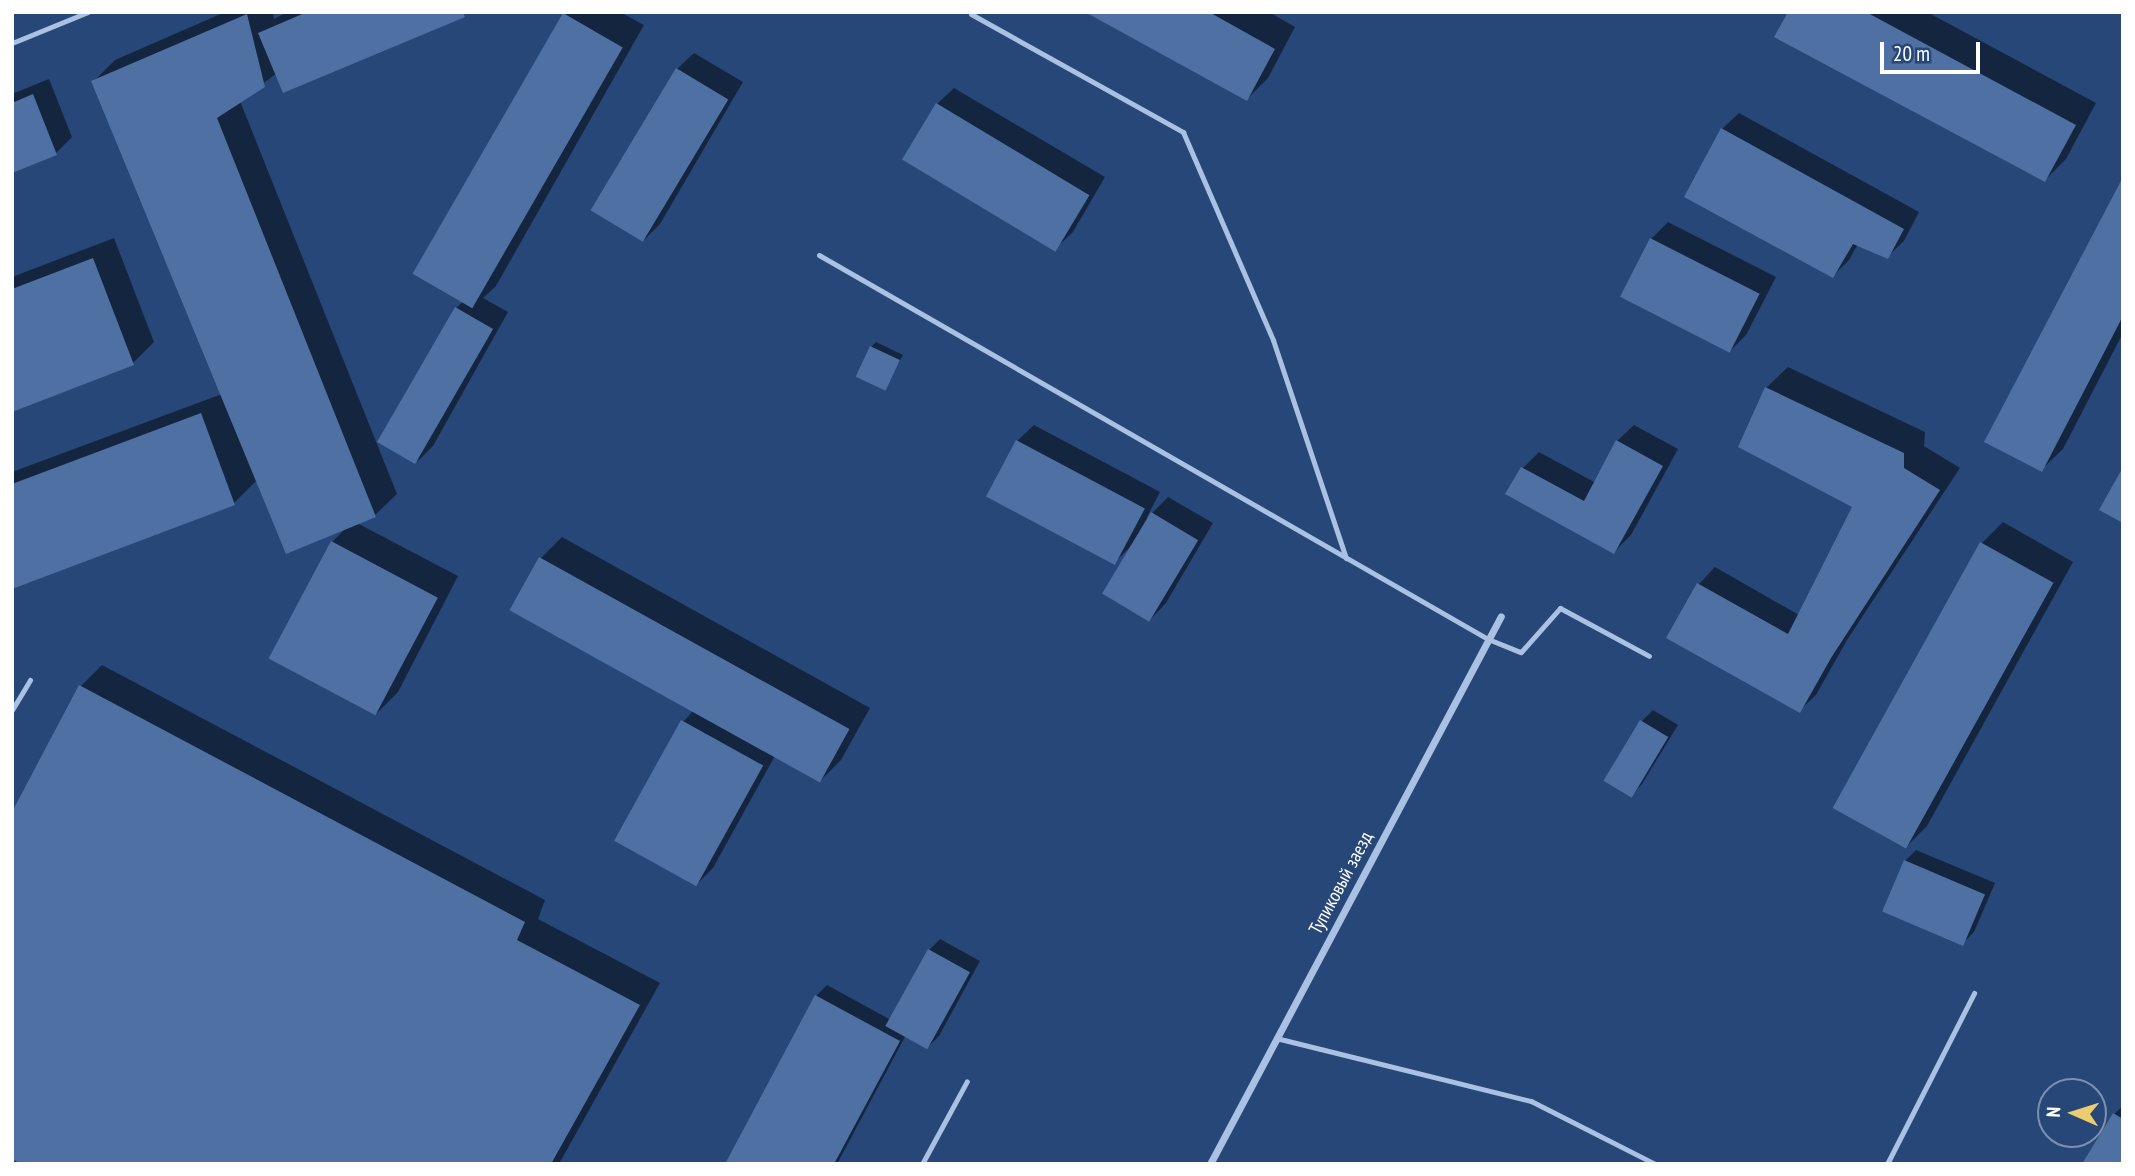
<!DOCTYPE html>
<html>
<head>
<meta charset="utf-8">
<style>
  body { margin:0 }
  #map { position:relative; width:2135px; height:1176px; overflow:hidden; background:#274778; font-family:"PT Sans Narrow",sans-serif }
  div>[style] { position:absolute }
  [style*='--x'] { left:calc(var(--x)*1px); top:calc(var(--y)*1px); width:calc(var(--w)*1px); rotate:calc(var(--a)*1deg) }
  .shadow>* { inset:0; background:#0007 }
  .building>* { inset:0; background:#4f70a2; transform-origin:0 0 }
  .service>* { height:5px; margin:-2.5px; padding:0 2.5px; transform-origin:2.5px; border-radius:2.5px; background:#a9c1e3 }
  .minor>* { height:7px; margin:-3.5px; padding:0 3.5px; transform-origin:3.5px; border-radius:3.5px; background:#a9c1e3 }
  span { translate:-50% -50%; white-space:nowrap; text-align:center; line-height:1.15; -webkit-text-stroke:5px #274778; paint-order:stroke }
  .street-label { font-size:19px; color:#fff }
  .frame { position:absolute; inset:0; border:14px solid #fff; pointer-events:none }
  .north { position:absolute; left:2037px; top:1078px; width:70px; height:70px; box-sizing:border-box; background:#274778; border:2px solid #7d91ae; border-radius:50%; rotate:273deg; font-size:19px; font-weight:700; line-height:28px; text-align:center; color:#fff }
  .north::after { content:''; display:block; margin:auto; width:24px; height:32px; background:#ebcd6f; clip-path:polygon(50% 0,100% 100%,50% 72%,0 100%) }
  .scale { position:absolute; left:1880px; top:42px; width:100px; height:32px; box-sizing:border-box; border:4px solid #fff; border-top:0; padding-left:9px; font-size:21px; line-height:24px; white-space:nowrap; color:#fff; -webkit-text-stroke:5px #274778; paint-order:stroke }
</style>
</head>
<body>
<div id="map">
  <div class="shadow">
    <i style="clip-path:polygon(225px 12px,273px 12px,274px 19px,287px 12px,468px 12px,277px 73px,240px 101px,397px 494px,375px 515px,357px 523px,458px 576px,398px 692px,377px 713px,332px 542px,347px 527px,257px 480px,234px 503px,12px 587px,12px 472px,222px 394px,94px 81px,115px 60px)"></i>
    <i style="clip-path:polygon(566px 12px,620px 12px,644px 25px,496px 286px,483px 298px,508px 312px,433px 446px,417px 462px,456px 308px,464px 301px)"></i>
    <i style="clip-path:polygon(1088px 12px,1269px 12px,1295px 27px,1268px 78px,1247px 99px)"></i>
    <i style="clip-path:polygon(1790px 12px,1927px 12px,2096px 103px,2066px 159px,2045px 180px)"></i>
    <i style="clip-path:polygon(694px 53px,743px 82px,660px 224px,644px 240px,677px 69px)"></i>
    <i style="clip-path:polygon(49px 79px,72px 137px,56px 153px,12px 171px,12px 94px)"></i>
    <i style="clip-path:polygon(954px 88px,1105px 177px,1073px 232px,1056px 248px,937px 104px)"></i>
    <i style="clip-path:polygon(1739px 113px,1919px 212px,1904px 241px,1887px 257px,1858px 244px,1849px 260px,1833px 276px,1722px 129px)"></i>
    <i style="clip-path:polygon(2123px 180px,2123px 333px,2063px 449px,2041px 470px)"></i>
    <i style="clip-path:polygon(1668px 222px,1776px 277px,1746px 335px,1730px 351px,1622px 297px,1651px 239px)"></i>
    <i style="clip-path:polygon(114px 238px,154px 342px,133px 363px,12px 410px,12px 277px)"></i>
    <i style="clip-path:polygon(876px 342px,903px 355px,884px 389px,871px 347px)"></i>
    <i style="clip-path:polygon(1788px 367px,1925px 432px,1924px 446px,1960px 468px,1847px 640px,1816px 695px,1799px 711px,1669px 638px,1699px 584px,1715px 567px,1799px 615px,1854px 506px,1766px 388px)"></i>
    <i style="clip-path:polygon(1034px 425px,1160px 492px,1146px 519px,1168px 497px,1213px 523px,1166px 603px,1150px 620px,1132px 545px,1114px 563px,1017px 441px)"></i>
    <i style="clip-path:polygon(1634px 425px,1678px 449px,1631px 535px,1614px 552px,1523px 468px,1539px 452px,1596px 483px,1617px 441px)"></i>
    <i style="clip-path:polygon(2003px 522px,2073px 562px,1927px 826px,1906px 847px,1982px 543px)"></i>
    <i style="clip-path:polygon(562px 537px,870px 708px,841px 760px,820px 781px,775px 756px,713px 868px,697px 884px,683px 722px,693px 711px,541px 558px)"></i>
    <i style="clip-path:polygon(102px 665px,545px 900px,538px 919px,660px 983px,559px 1164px,25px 1164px,81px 686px)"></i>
    <i style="clip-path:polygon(1653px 710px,1678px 725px,1642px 784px,1632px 795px,1607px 780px,1642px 721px)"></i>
    <i style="clip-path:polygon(1916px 850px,1995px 883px,1974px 932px,1963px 943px,1905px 861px)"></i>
    <i style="clip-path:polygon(940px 939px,980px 961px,939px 1036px,928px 1047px,906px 1035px,837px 1164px,727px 1164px,816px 996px,827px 985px,891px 1020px,929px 950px)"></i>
    <i style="clip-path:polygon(2123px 1106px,2123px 1164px,2114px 1114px)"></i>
  </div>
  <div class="building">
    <i style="clip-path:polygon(307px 12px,463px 12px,465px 17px,283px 93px,258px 33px)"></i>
    <i style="clip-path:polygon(1085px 12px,1209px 12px,1275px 49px,1247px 101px)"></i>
    <i style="clip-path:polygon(1788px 12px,1866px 12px,2076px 125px,2045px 182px,1774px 37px)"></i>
    <i style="left:563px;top:13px;width:69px;height:301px;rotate:30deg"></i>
    <i style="clip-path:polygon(247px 14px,265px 87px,217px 118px,376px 517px,286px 554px,91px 81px)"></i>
    <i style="left:676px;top:68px;width:61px;height:166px;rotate:31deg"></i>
    <i style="clip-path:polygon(33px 94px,57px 155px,12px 173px,12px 103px)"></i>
    <i style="left:936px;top:103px;width:179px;height:66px;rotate:31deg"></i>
    <i style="clip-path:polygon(1721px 128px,1904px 229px,1888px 259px,1853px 244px,1833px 278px,1684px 197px)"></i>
    <i style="clip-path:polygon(2123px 177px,2123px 316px,2042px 472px,1984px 442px)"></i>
    <i style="left:1650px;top:238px;width:123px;height:66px;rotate:27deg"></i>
    <i style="clip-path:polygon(93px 258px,134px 365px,12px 412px,12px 289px)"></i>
    <i style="left:455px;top:307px;width:44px;height:156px;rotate:30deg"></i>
    <i style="left:870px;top:346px;width:33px;height:34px;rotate:25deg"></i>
    <i style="clip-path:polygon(1765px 387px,1904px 453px,1904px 468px,1940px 490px,1831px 658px,1800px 713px,1666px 638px,1697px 583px,1788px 634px,1852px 507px,1738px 447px)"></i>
    <i style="clip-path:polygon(201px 413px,235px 505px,12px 589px,12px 484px)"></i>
    <i style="left:1016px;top:440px;width:146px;height:64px;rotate:28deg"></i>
    <i style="clip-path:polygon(1616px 440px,1663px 466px,1614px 554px,1505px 494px,1521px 467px,1584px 501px)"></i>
    <i style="clip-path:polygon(2123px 467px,2123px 523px,2099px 510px)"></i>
    <i style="left:1151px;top:512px;width:55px;height:95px;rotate:31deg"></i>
    <i style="left:331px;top:541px;width:121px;height:133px;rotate:28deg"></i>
    <i style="left:1980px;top:542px;width:84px;height:304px;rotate:29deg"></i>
    <i style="left:539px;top:557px;width:355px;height:61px;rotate:29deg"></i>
    <i style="clip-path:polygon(79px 685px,525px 922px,517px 940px,640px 1005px,551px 1164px,22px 1164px,12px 1159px,12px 812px)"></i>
    <i style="left:681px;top:720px;width:94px;height:138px;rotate:29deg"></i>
    <i style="left:1640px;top:720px;width:33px;height:71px;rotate:31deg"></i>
    <i style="left:1904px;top:860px;width:88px;height:56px;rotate:23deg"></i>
    <i style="left:928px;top:949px;width:48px;height:88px;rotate:29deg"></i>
    <i style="clip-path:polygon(815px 995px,900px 1041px,834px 1164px,725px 1164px)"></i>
    <i style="clip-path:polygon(2113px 1113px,2123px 1119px,2123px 1164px,2082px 1164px)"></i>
  </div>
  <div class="service">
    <i style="--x:971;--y:14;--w:243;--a:29.1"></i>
    <i style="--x:1183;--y:132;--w:227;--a:66.6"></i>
    <i style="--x:1273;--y:340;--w:230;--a:71.5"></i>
    <i style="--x:12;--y:43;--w:82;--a:-22.2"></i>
    <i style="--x:819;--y:255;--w:771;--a:29.86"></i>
    <i style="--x:1488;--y:639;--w:35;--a:22"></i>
    <i style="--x:1521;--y:652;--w:59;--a:-48.4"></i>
    <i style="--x:1560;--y:608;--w:101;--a:28.3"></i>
    <i style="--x:12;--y:710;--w:35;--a:-59"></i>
    <i style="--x:1276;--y:1038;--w:263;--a:13.9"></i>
    <i style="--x:1531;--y:1101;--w:139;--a:26.9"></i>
    <i style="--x:922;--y:1164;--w:94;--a:-61.5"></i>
    <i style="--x:1887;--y:1164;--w:192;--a:-63"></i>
  </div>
  <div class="minor">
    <i style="--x:1210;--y:1164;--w:620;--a:-62.03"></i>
  </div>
  <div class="street-label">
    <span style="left:1341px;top:883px;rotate:-62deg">Тупиковый заезд</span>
  </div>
  <div class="frame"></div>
  <div class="north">N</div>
  <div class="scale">20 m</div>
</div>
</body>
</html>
